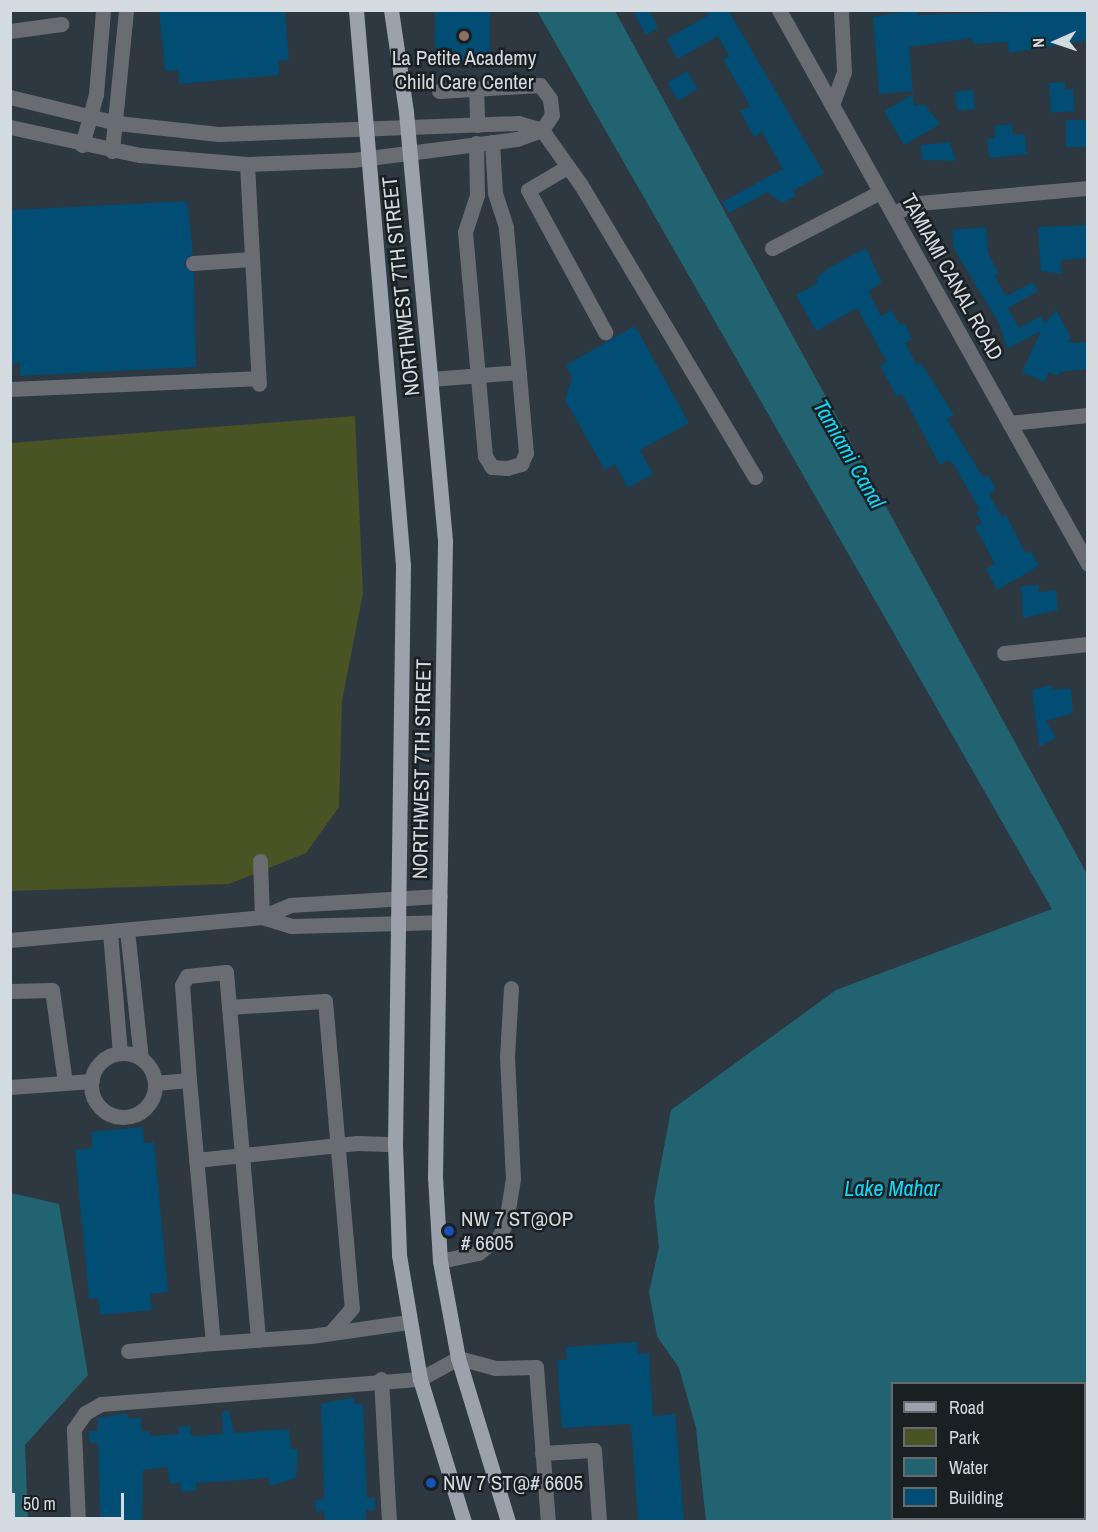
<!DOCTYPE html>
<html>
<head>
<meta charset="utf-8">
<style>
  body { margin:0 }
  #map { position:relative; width:1098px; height:1532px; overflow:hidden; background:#2d3840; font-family:"Archivo Narrow",sans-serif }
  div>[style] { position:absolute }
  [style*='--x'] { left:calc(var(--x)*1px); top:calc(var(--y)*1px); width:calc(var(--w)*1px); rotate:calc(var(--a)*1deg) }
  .green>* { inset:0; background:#4a5323 }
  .water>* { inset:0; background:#216371 }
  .building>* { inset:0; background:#014d74; transform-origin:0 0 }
  .minor>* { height:15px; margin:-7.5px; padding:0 7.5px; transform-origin:7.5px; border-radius:7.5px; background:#696d72 }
  .minor>.ring { margin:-7.5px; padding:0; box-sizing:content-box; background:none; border:15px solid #696d72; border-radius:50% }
  .major>* { height:15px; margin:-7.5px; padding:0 7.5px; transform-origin:7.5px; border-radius:7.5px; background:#9ba2ac }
  .dots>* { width:16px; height:16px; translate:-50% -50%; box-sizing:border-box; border:3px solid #1a1f22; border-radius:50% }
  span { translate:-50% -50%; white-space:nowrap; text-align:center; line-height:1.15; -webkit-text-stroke:5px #1a1f22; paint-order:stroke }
  .poi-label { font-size:21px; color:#d4dbe0 }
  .left { translate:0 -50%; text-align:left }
  .street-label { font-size:21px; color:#d4dbe0 }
  .water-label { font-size:22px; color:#09dcff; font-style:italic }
  .frame { position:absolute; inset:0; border:12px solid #d4dbe0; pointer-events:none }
  .legend { position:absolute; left:891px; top:1382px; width:195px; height:138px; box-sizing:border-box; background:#1a1f22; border:2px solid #646a6e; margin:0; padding:8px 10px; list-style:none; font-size:18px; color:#d4dbe0 }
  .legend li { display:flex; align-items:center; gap:12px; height:30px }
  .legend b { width:30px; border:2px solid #646a6e }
  .north { position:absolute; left:1026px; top:12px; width:60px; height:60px; -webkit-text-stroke:4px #1a1f22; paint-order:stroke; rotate:267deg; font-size:16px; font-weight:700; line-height:24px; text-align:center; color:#d4dbe0 }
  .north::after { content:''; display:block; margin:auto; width:21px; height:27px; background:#d4dbe0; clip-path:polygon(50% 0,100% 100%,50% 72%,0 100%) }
  .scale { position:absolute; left:12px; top:1493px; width:112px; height:27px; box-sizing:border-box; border:3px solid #d4dbe0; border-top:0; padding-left:8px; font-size:18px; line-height:21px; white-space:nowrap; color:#d4dbe0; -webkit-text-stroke:4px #1a1f22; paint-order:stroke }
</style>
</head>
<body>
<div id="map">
  <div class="green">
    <i style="clip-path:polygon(355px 416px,363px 593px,342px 701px,339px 807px,306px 853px,229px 884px,11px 891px,10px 443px)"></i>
  </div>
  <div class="water">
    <i style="clip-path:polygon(evenodd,537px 11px,615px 11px,1087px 874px,1087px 1521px,706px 1521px,696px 1428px,679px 1368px,657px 1336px,649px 1292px,659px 1247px,654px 1201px,671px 1110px,836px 990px,1052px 909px,537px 11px,892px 1384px,1084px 1384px,1084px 1518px,892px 1518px,892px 1384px)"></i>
    <i style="clip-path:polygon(11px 1193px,59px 1204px,88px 1375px,25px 1445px,28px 1521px,11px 1521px)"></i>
  </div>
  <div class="building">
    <i style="clip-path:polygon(159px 10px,285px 10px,289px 60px,278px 61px,279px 75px,179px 84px,178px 70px,165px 71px)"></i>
    <i style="left:435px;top:10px;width:55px;height:55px"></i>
    <i style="clip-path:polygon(641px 10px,649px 10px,658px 28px,646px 35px,634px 14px)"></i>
    <i style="clip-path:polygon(706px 10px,728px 10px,824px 173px,793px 191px,796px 196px,782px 203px,767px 192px,729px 213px,722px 202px,783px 169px,762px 132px,754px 137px,740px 111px,750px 106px,723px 59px,729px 56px,718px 36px,678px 59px,666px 39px,709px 15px)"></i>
    <i style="clip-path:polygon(916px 10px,918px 15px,1088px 10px,1088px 40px,1009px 53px,1008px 42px,973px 44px,972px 38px,909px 47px,913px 91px,879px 94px,873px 17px)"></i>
    <i style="left:687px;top:71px;width:21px;height:23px;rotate:59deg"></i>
    <i style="clip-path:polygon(1065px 82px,1065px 90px,1073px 89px,1075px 111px,1051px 113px,1049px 83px)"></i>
    <i style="left:973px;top:90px;width:19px;height:18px;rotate:84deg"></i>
    <i style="clip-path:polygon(913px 94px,914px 106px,924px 104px,940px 124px,904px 145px,884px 111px)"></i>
    <i style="left:1088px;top:120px;width:27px;height:22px;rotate:90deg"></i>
    <i style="clip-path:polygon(1012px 124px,1013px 135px,1025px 134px,1027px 154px,989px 158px,987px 139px,995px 138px,994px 126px)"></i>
    <i style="clip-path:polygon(950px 142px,956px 161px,922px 160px,921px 145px)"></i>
    <i style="clip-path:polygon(187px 201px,193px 253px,183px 263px,194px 273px,196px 367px,20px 376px,20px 363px,10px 364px,12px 210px)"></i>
    <i style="clip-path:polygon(1088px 225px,1088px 258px,1061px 260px,1062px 274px,1041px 271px,1038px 227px)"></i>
    <i style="clip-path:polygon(986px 227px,988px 253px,999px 273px,994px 275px,1006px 296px,1033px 282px,1038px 291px,1008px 308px,1019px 328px,1041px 316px,1045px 323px,1056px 310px,1071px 337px,1068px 343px,1088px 342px,1088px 369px,1060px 372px,1058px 376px,1049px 372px,1044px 382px,1022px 372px,1041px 331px,1007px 349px,1000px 325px,954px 249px,952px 230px)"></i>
    <i style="clip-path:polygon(866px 248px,882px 283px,868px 291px,881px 316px,891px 310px,900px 325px,904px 323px,912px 339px,905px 343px,917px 365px,921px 363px,954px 415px,947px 419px,983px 477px,988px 475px,996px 490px,989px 494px,1002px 517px,1006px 515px,1026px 554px,1031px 551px,1039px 566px,997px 590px,986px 569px,995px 564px,975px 527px,982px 523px,976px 512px,980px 510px,954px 465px,948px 460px,940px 465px,902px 394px,897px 397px,880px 366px,887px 362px,857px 308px,816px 331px,796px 295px,818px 283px,816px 279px,827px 269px)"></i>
    <i style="clip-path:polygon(635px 326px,689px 423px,640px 450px,653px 474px,628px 488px,615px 464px,605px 470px,565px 400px,572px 378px,566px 365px)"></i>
    <i style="clip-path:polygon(1039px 585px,1039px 592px,1056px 590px,1058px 610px,1023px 618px,1021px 586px)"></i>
    <i style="clip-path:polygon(1052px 685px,1052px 690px,1071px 688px,1073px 713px,1046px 721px,1056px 738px,1039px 747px,1032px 690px)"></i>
    <i style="clip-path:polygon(143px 1127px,144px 1143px,154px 1142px,168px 1292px,150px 1294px,152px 1310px,100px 1315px,98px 1298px,89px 1299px,75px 1150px,92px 1148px,91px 1132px)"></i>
    <i style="clip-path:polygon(637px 1342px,638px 1354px,649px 1353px,653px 1416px,675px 1414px,684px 1521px,638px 1521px,631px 1424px,562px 1428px,557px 1360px,567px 1360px,566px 1347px)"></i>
    <i style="clip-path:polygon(354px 1397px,355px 1404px,363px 1404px,367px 1498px,375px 1498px,376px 1510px,366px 1510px,366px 1521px,325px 1521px,324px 1511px,316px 1512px,315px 1500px,324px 1499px,321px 1404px)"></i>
    <i style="clip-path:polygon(222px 1411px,229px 1411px,234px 1433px,289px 1429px,291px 1449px,298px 1449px,296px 1478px,269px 1486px,269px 1478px,196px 1483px,197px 1490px,181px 1492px,180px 1483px,169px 1484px,168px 1467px,143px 1470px,142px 1521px,100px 1521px,98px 1443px,90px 1443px,89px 1431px,98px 1431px,98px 1418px,127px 1413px,127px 1418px,141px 1418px,141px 1431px,150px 1431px,150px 1436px,179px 1434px,179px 1427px,190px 1426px,191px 1436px,223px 1434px)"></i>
  </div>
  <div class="minor">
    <i style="--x:779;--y:10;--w:634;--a:60.85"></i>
    <i style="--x:10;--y:31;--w:52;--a:-7.7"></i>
    <i style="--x:476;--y:88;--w:37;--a:88"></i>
    <i style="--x:439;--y:91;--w:101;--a:-3.4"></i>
    <i style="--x:540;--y:85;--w:17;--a:54"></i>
    <i style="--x:550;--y:99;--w:16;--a:83"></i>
    <i style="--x:552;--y:115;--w:18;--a:124"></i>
    <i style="--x:10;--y:97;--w:110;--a:13.7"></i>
    <i style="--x:117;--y:123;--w:102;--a:6.2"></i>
    <i style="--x:218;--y:134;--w:300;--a:-2.1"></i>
    <i style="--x:518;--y:123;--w:25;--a:16"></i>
    <i style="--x:832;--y:105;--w:35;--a:-70"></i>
    <i style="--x:844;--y:72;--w:62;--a:-92.8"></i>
    <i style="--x:10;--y:127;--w:133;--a:12.2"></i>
    <i style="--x:140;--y:155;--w:107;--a:4.8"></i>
    <i style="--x:247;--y:164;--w:106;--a:-2.2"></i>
    <i style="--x:353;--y:160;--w:165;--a:-7.3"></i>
    <i style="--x:517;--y:139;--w:27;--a:-20"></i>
    <i style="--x:542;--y:130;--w:67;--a:54.7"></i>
    <i style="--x:581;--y:185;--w:340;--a:59.2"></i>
    <i style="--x:476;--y:143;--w:52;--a:88.9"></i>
    <i style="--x:477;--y:195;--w:39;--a:108"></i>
    <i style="--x:465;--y:232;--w:225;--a:84.9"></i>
    <i style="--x:485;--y:456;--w:13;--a:58"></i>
    <i style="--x:492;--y:467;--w:15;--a:4"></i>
    <i style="--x:507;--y:468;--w:15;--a:-16"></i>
    <i style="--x:521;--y:464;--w:12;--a:-66"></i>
    <i style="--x:526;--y:453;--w:227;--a:-95.1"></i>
    <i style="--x:506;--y:227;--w:36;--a:-108"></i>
    <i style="--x:495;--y:193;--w:51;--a:-93.4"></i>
    <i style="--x:82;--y:145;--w:53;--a:-74.6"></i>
    <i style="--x:96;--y:94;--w:84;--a:-85.2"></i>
    <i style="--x:112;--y:151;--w:142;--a:-84.3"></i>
    <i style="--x:247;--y:164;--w:220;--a:86.9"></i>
    <i style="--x:567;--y:167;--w:45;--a:149.5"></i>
    <i style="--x:528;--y:190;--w:162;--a:61.5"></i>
    <i style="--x:892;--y:213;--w:29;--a:-20"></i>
    <i style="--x:919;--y:203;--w:170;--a:-5.1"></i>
    <i style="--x:772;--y:248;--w:122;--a:-27.4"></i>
    <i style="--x:193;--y:263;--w:58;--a:-3.9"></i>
    <i style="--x:431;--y:379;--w:88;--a:-4.5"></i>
    <i style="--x:10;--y:389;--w:248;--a:-2.5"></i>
    <i style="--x:1009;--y:423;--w:79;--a:-5.8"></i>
    <i style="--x:1004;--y:653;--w:84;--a:-6.1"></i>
    <i style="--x:260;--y:861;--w:56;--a:88"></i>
    <i style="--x:262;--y:917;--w:30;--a:17"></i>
    <i style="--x:291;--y:926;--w:148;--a:-1.5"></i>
    <i style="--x:127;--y:930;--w:129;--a:83.8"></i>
    <i style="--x:110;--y:932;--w:121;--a:85.3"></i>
    <i style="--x:10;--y:940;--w:253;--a:-5.2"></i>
    <i style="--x:262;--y:917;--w:30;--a:-23"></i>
    <i style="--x:290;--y:905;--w:150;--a:-3.4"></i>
    <i style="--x:10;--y:991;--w:42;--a:-1.4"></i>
    <i style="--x:52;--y:990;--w:94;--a:82"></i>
    <i style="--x:229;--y:1007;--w:334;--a:85"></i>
    <i class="ring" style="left:91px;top:1053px;width:49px;height:49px"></i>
    <i style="--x:189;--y:1080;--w:264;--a:84.8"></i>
    <i style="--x:213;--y:1343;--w:98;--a:-4.1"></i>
    <i style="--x:311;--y:1336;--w:98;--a:-8.2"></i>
    <i style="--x:155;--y:1083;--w:34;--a:-5"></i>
    <i style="--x:189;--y:1080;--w:95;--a:-94.2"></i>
    <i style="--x:182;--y:985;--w:10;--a:-61"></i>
    <i style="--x:187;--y:976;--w:39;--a:-6"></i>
    <i style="--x:226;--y:972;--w:35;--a:85"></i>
    <i style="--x:229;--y:1007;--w:96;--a:-3.6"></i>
    <i style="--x:325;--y:1001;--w:308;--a:85"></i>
    <i style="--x:352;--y:1308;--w:33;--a:131"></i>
    <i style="--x:10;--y:1087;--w:82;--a:-4.2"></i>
    <i style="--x:196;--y:1160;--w:162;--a:-6"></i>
    <i style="--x:357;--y:1143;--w:38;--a:2"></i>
    <i style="--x:440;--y:1261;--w:39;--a:-12"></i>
    <i style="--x:478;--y:1253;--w:26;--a:-37"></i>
    <i style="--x:499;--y:1237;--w:17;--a:-65"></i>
    <i style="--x:506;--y:1222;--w:44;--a:-80.8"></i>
    <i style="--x:513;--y:1179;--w:122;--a:-92.8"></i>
    <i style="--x:507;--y:1057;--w:69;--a:-86.7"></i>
    <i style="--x:128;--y:1351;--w:85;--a:-5.4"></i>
    <i style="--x:381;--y:1379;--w:143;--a:86.8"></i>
    <i style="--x:542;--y:1453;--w:52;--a:-3.3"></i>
    <i style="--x:594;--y:1450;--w:72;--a:86"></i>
    <i style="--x:78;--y:1522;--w:93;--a:-92.5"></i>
    <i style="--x:74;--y:1429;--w:19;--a:-55"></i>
    <i style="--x:85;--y:1413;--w:18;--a:-29"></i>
    <i style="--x:101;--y:1404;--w:320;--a:-4.5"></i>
    <i style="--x:420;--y:1379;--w:43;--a:-28.9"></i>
    <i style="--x:458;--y:1358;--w:38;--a:15"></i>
    <i style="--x:495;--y:1368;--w:41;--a:-1.4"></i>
    <i style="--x:536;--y:1367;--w:155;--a:85.6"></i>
  </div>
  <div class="major">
    <i style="--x:356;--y:10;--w:557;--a:85.16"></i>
    <i style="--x:403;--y:565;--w:579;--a:90.79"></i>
    <i style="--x:395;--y:1144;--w:111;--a:87.9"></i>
    <i style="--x:399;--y:1255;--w:126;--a:80.4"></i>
    <i style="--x:420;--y:1379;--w:150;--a:72.9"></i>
    <i style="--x:391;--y:10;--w:103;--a:81.6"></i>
    <i style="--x:406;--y:112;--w:431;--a:84.8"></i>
    <i style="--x:445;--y:541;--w:636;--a:90.9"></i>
    <i style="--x:435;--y:1177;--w:84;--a:86.6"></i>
    <i style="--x:440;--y:1261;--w:99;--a:79.5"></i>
    <i style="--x:458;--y:1358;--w:171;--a:73"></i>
  </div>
  <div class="dots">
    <i style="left:464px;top:36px;background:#8d6e63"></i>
    <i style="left:449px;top:1231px;background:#1a4fb4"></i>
    <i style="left:431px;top:1483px;background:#1a4fb4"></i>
  </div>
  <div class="poi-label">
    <span style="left:464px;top:70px">La Petite Academy<br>Child Care Center</span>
    <span class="left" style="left:461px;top:1231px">NW 7 ST@OP<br># 6605</span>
    <span class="left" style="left:443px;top:1483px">NW 7 ST@# 6605</span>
  </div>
  <div class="street-label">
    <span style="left:952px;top:277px;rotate:61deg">TAMIAMI CANAL ROAD</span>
    <span style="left:401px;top:286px;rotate:-96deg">NORTHWEST 7TH STREET</span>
    <span style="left:422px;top:769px;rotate:-89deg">NORTHWEST 7TH STREET</span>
  </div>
  <div class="water-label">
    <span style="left:849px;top:454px;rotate:60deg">Tamiami Canal</span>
    <span style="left:892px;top:1189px">Lake Mahar</span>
  </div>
  <div class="frame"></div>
  <ul class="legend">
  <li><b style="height:8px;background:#9ba2ac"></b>Road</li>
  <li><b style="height:16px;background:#4a5323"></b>Park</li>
  <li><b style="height:16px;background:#216371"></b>Water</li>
  <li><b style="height:16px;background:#014d74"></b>Building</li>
  </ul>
  <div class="north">N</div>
  <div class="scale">50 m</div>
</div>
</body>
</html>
